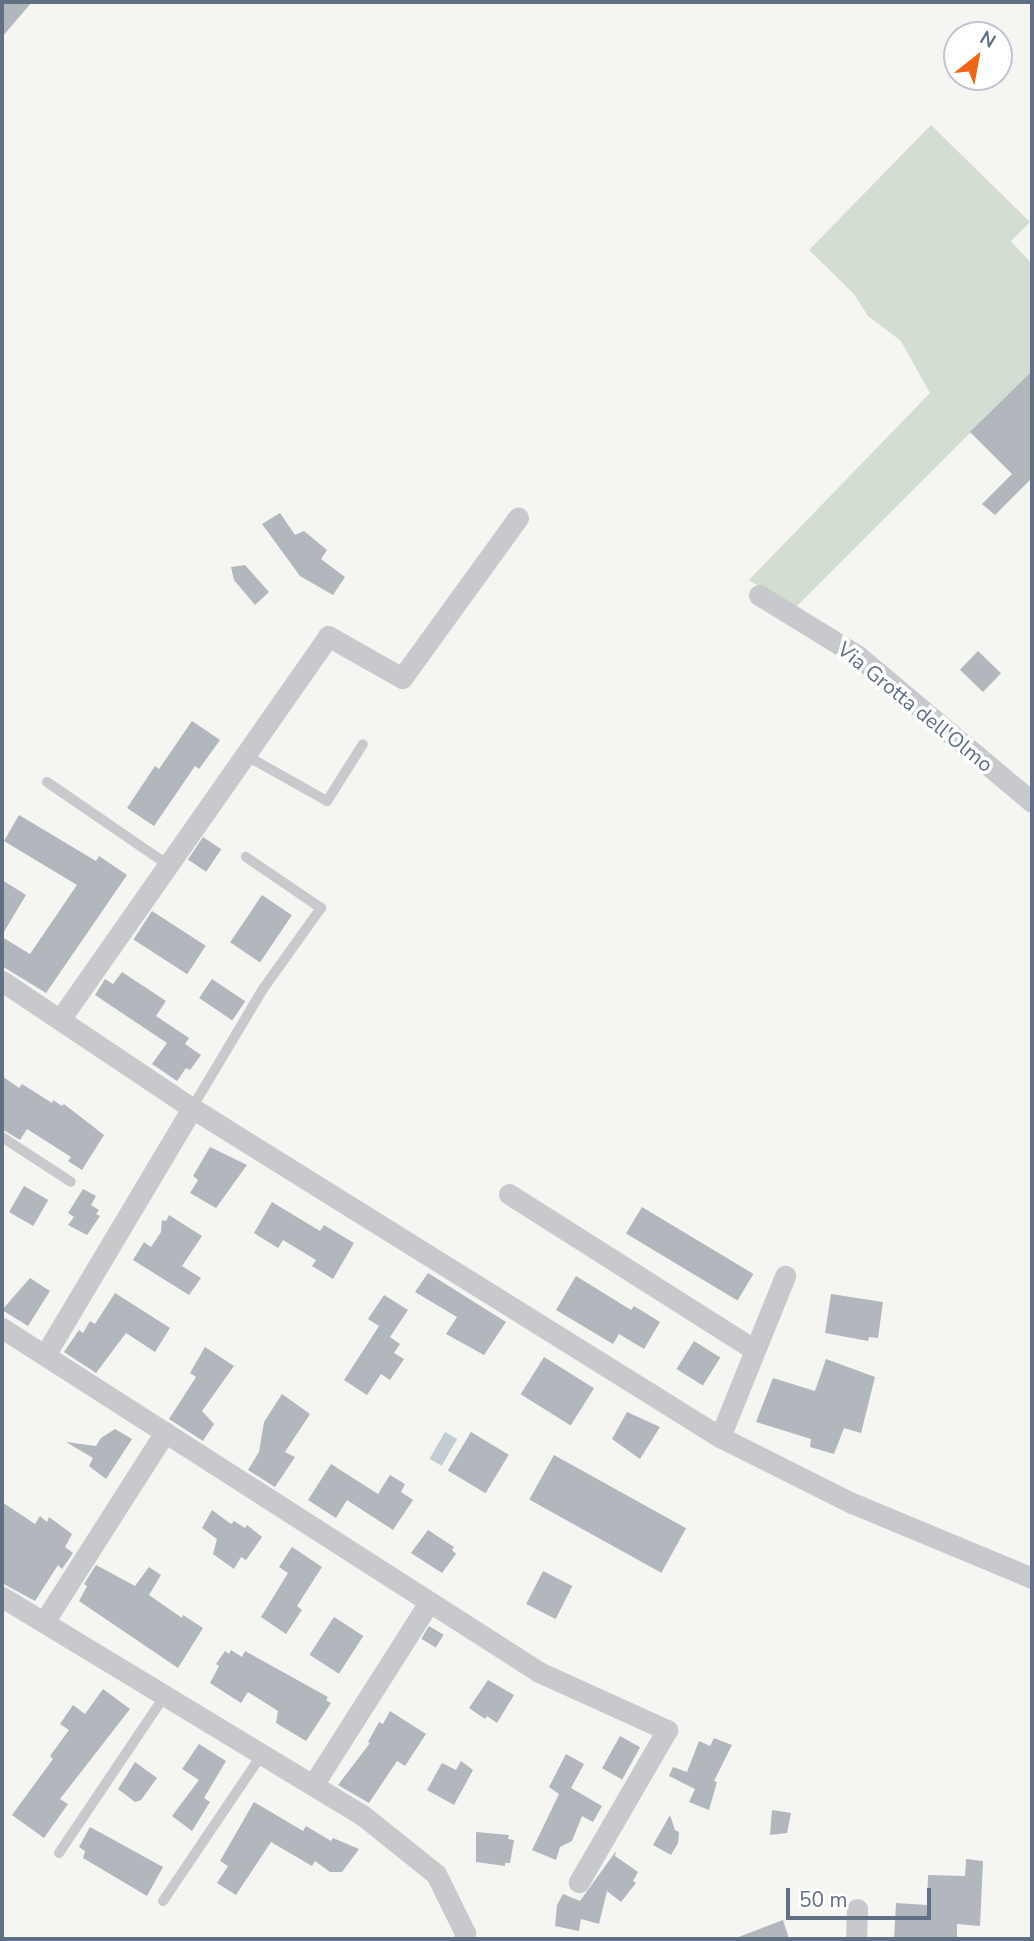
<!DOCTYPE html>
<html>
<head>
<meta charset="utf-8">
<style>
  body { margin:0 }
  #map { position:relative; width:1034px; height:1941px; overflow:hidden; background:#f5f5f1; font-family:"Nunito Sans",sans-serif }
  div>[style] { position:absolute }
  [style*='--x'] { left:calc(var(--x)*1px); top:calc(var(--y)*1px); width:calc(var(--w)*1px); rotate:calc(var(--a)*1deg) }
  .green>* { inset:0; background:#d4ddd1 }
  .water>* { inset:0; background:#c3ccd2; transform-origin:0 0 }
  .building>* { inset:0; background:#b1b7bd; transform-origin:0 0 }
  .service>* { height:10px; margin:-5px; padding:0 5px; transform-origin:5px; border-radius:5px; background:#c7c9cd }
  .minor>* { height:21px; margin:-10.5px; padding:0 10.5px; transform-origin:10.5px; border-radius:10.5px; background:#c7c9cd }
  span { translate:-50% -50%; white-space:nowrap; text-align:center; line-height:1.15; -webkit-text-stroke:7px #fff; paint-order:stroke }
  .street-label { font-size:21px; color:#617085 }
  .frame { position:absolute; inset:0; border:4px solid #617085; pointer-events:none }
  .north { position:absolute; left:943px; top:21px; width:70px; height:70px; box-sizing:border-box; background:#fff; border:2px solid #c0c6ce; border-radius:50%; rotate:31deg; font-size:19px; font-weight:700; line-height:28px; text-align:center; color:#617085 }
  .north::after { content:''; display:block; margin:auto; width:24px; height:32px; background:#f26513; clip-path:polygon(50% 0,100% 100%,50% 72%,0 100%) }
  .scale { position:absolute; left:786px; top:1888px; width:145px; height:32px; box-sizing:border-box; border:4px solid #617085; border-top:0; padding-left:9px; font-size:21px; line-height:24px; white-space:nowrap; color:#617085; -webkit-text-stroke:5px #fff; paint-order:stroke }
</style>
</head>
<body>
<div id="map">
  <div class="green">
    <i style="clip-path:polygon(931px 125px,1030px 222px,1011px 241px,1032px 264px,1032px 371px,794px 609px,749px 580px,930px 393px,901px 341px,868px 316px,854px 294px,809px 250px)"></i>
  </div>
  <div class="water">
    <i style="left:445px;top:1432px;width:14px;height:31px;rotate:30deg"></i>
  </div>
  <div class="building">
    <i style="clip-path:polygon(2px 2px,32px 2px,2px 37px)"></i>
    <i style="clip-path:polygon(1032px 371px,1032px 478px,995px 515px,982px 504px,1012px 474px,970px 432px)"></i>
    <i style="clip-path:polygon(280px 513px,295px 535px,304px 531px,327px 550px,321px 559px,345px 577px,333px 595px,300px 576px,262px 524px)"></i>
    <i style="clip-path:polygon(245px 565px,269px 592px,255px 605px,234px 580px,231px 567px)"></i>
    <i style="left:978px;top:651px;width:32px;height:26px;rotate:44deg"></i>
    <i style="clip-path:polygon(192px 721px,220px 740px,199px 769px,195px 766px,154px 826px,127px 808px,155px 766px,159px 769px)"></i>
    <i style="clip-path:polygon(19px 815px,96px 861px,99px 856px,127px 875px,46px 993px,2px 966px,2px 937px,30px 954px,77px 885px,4px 841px)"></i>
    <i style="left:203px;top:837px;width:22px;height:27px;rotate:34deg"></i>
    <i style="clip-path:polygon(2px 880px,26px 895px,2px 935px)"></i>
    <i style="left:262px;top:895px;width:36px;height:57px;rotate:34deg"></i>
    <i style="left:152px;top:911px;width:64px;height:34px;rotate:33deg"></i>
    <i style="clip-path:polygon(122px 972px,166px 1001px,156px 1016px,189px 1038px,185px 1044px,201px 1055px,190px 1070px,186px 1068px,177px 1081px,152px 1064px,167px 1043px,95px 995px,105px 979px,113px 984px)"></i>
    <i style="left:212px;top:979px;width:40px;height:23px;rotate:34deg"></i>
    <i style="clip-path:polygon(2px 1076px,19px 1088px,22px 1084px,52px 1103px,53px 1100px,62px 1106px,64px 1104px,104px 1135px,82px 1170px,68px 1161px,71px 1157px,27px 1129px,20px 1140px,2px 1129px)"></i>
    <i style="clip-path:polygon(210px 1147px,247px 1165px,216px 1208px,190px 1193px,198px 1180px,193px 1176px)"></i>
    <i style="left:24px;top:1186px;width:28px;height:30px;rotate:30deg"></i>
    <i style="clip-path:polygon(83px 1189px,96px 1196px,91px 1205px,99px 1210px,96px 1214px,100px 1216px,87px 1235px,68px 1225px,74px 1217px,68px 1213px)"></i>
    <i style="clip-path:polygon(272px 1202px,320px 1231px,324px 1225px,354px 1243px,333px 1279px,312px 1266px,316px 1260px,283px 1240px,278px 1248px,254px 1233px)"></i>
    <i style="left:642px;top:1207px;width:130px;height:31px;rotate:31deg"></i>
    <i style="clip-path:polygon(169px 1215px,202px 1236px,182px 1266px,201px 1278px,189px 1295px,133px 1260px,144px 1242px,151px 1247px,161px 1232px,162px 1220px,166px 1221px)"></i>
    <i style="clip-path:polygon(428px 1273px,506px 1322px,484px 1355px,446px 1334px,457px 1317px,415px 1292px)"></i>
    <i style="clip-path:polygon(576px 1276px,631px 1310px,634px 1306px,660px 1322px,644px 1349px,619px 1334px,613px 1344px,556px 1310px)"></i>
    <i style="clip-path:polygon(30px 1278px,50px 1291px,28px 1326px,2px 1310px)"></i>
    <i style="clip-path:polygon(115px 1293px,170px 1328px,155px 1352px,126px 1333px,96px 1373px,64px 1352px,79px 1330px,83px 1333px,90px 1321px,95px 1324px)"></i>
    <i style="clip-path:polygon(831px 1294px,883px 1302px,878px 1338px,869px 1337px,868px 1341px,825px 1333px)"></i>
    <i style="clip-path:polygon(384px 1295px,408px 1310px,390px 1337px,400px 1344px,394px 1353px,404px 1359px,390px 1380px,381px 1374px,367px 1395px,344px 1380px,379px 1326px,368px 1319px)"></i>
    <i style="left:694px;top:1341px;width:31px;height:33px;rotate:32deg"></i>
    <i style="clip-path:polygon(205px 1347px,234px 1366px,202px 1411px,214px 1424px,203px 1441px,169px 1419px,196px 1377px,190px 1373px)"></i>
    <i style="left:544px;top:1357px;width:59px;height:44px;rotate:32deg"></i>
    <i style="clip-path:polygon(826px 1359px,875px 1377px,861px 1433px,844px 1428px,834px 1454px,810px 1447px,811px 1439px,756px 1422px,773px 1378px,815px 1391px)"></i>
    <i style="clip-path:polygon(282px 1394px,310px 1414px,285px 1452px,295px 1457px,275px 1487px,248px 1470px,259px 1452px,264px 1422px)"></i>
    <i style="clip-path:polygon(627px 1412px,660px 1427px,640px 1459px,612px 1439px)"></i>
    <i style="clip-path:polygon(115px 1429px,132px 1439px,106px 1479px,89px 1466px,93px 1458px,66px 1442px,96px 1446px,101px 1438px)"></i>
    <i style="left:471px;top:1432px;width:44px;height:45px;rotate:31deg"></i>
    <i style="left:554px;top:1455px;width:151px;height:51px;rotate:29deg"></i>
    <i style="clip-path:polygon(331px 1464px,378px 1494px,390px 1475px,405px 1484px,401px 1492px,413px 1500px,393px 1530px,347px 1500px,336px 1518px,308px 1500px)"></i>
    <i style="clip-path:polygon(2px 1502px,35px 1524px,40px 1516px,47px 1522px,49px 1517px,72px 1534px,65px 1547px,73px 1553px,62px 1569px,58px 1565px,35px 1601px,2px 1583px)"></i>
    <i style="clip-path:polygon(212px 1510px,231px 1524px,234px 1521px,245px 1528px,247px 1525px,262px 1537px,246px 1560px,241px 1557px,234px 1569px,213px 1554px,217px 1539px,202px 1528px)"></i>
    <i style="clip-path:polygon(428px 1530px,454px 1547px,452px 1550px,456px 1554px,442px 1573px,411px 1553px)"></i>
    <i style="clip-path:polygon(292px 1547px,322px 1567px,297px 1606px,302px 1610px,286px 1634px,261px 1617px,288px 1573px,279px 1567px)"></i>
    <i style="clip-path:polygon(96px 1565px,135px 1586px,149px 1567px,161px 1575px,149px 1595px,182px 1618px,183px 1615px,203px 1628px,178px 1668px,79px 1601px,87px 1586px,84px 1584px)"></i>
    <i style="left:543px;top:1571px;width:33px;height:37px;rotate:27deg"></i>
    <i style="left:334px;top:1617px;width:35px;height:45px;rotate:33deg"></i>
    <i style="left:429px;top:1626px;width:17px;height:15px;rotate:31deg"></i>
    <i style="clip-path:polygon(231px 1650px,242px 1657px,245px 1651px,328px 1697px,326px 1700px,331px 1703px,306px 1741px,276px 1723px,278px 1711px,248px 1692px,241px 1703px,210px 1683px,219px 1666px,216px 1664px,225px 1651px,229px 1654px)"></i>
    <i style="clip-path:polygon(488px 1680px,514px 1695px,497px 1723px,487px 1716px,485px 1719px,469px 1708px)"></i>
    <i style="clip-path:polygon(103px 1689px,130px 1709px,60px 1799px,68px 1804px,44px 1838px,12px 1815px,53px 1759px,50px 1756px,69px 1730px,60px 1724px,73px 1705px,85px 1714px)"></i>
    <i style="clip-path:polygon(390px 1711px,426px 1734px,405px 1766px,397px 1761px,369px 1803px,338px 1785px,370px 1743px,368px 1742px,379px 1722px,383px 1724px)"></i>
    <i style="left:620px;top:1736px;width:23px;height:37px;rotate:29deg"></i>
    <i style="clip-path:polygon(714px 1738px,732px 1745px,714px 1781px,717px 1782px,709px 1810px,689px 1802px,695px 1789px,669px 1776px,673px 1767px,687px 1772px,699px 1741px,710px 1746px)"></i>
    <i style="clip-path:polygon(199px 1744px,226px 1761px,204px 1798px,210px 1802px,192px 1831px,172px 1816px,199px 1780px,182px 1769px)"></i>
    <i style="clip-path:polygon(566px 1754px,584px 1764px,571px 1788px,602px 1806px,593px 1822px,582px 1816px,572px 1841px,560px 1847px,556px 1860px,532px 1850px,559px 1794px,549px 1787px)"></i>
    <i style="clip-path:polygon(461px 1761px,473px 1770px,454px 1805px,427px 1790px,442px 1763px,456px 1770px)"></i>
    <i style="clip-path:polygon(135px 1762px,157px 1778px,141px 1800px,135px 1802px,118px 1789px)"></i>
    <i style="clip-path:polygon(254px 1802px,303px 1831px,306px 1826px,331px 1841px,333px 1838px,359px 1849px,342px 1872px,330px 1872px,315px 1861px,312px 1866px,271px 1842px,236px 1895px,217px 1883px,228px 1866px,220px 1861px)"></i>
    <i style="clip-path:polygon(772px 1810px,791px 1813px,787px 1833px,770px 1835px)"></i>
    <i style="clip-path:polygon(670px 1815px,675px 1830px,679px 1832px,678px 1843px,671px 1855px,653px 1845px)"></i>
    <i style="clip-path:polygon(90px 1827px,163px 1867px,147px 1896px,83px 1858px,85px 1851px,79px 1847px)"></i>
    <i style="clip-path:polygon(476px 1832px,509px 1835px,508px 1839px,514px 1840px,510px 1863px,505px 1863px,505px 1866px,476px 1862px)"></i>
    <i style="clip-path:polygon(616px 1851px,615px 1856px,638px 1872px,633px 1881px,636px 1883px,621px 1902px,607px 1891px,599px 1924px,581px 1919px,579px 1931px,555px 1926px,557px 1905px,563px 1894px,580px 1901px)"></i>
    <i style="clip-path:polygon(966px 1859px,983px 1861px,980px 1926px,957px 1924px,957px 1939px,894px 1939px,896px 1903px,927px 1905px,928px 1875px,965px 1876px)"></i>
    <i style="clip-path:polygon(783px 1920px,789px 1939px,737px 1939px,736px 1938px)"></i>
  </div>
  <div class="service">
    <i style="--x:245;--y:755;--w:94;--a:29.3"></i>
    <i style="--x:327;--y:801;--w:67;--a:-57.7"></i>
    <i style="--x:47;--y:782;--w:147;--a:34.4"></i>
    <i style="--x:192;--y:1108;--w:139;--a:-59.2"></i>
    <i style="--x:263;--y:989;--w:100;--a:-54.4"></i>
    <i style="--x:321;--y:908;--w:91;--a:-145.8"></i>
    <i style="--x:2;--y:1137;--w:82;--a:33.1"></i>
    <i style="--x:59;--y:1853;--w:190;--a:-56.1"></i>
    <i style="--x:163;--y:1901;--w:177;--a:-56"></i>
  </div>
  <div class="minor">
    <i style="--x:759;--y:595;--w:116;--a:31.6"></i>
    <i style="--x:858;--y:656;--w:227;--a:40"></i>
    <i style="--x:2;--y:981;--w:229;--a:33.8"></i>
    <i style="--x:192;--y:1108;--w:622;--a:31.93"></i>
    <i style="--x:720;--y:1437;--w:148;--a:26.6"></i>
    <i style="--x:852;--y:1503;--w:195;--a:22.6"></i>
    <i style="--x:61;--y:1018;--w:466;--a:-55"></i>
    <i style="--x:328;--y:636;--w:85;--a:29.6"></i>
    <i style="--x:402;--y:678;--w:198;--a:-54.1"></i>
    <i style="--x:509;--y:1194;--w:291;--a:32.4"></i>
    <i style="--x:2;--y:1328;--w:638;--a:32.64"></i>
    <i style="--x:539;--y:1672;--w:141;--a:24.4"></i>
    <i style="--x:667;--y:1730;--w:176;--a:120.1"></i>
    <i style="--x:45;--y:1355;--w:287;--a:-59.2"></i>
    <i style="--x:720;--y:1437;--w:174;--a:-68"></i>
    <i style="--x:2;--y:1597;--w:419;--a:31.2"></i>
    <i style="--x:361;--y:1814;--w:96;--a:38.7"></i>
    <i style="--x:436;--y:1874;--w:66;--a:63.8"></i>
    <i style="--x:465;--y:1933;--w:6;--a:99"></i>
    <i style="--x:44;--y:1622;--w:225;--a:-57.5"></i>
    <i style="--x:313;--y:1785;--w:217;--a:-57.6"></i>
    <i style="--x:856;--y:1939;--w:30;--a:-88"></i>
  </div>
  <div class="street-label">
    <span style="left:915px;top:707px;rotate:39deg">Via Grotta dell'Olmo</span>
  </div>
  <div class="frame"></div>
  <div class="north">N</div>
  <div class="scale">50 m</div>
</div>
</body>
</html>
